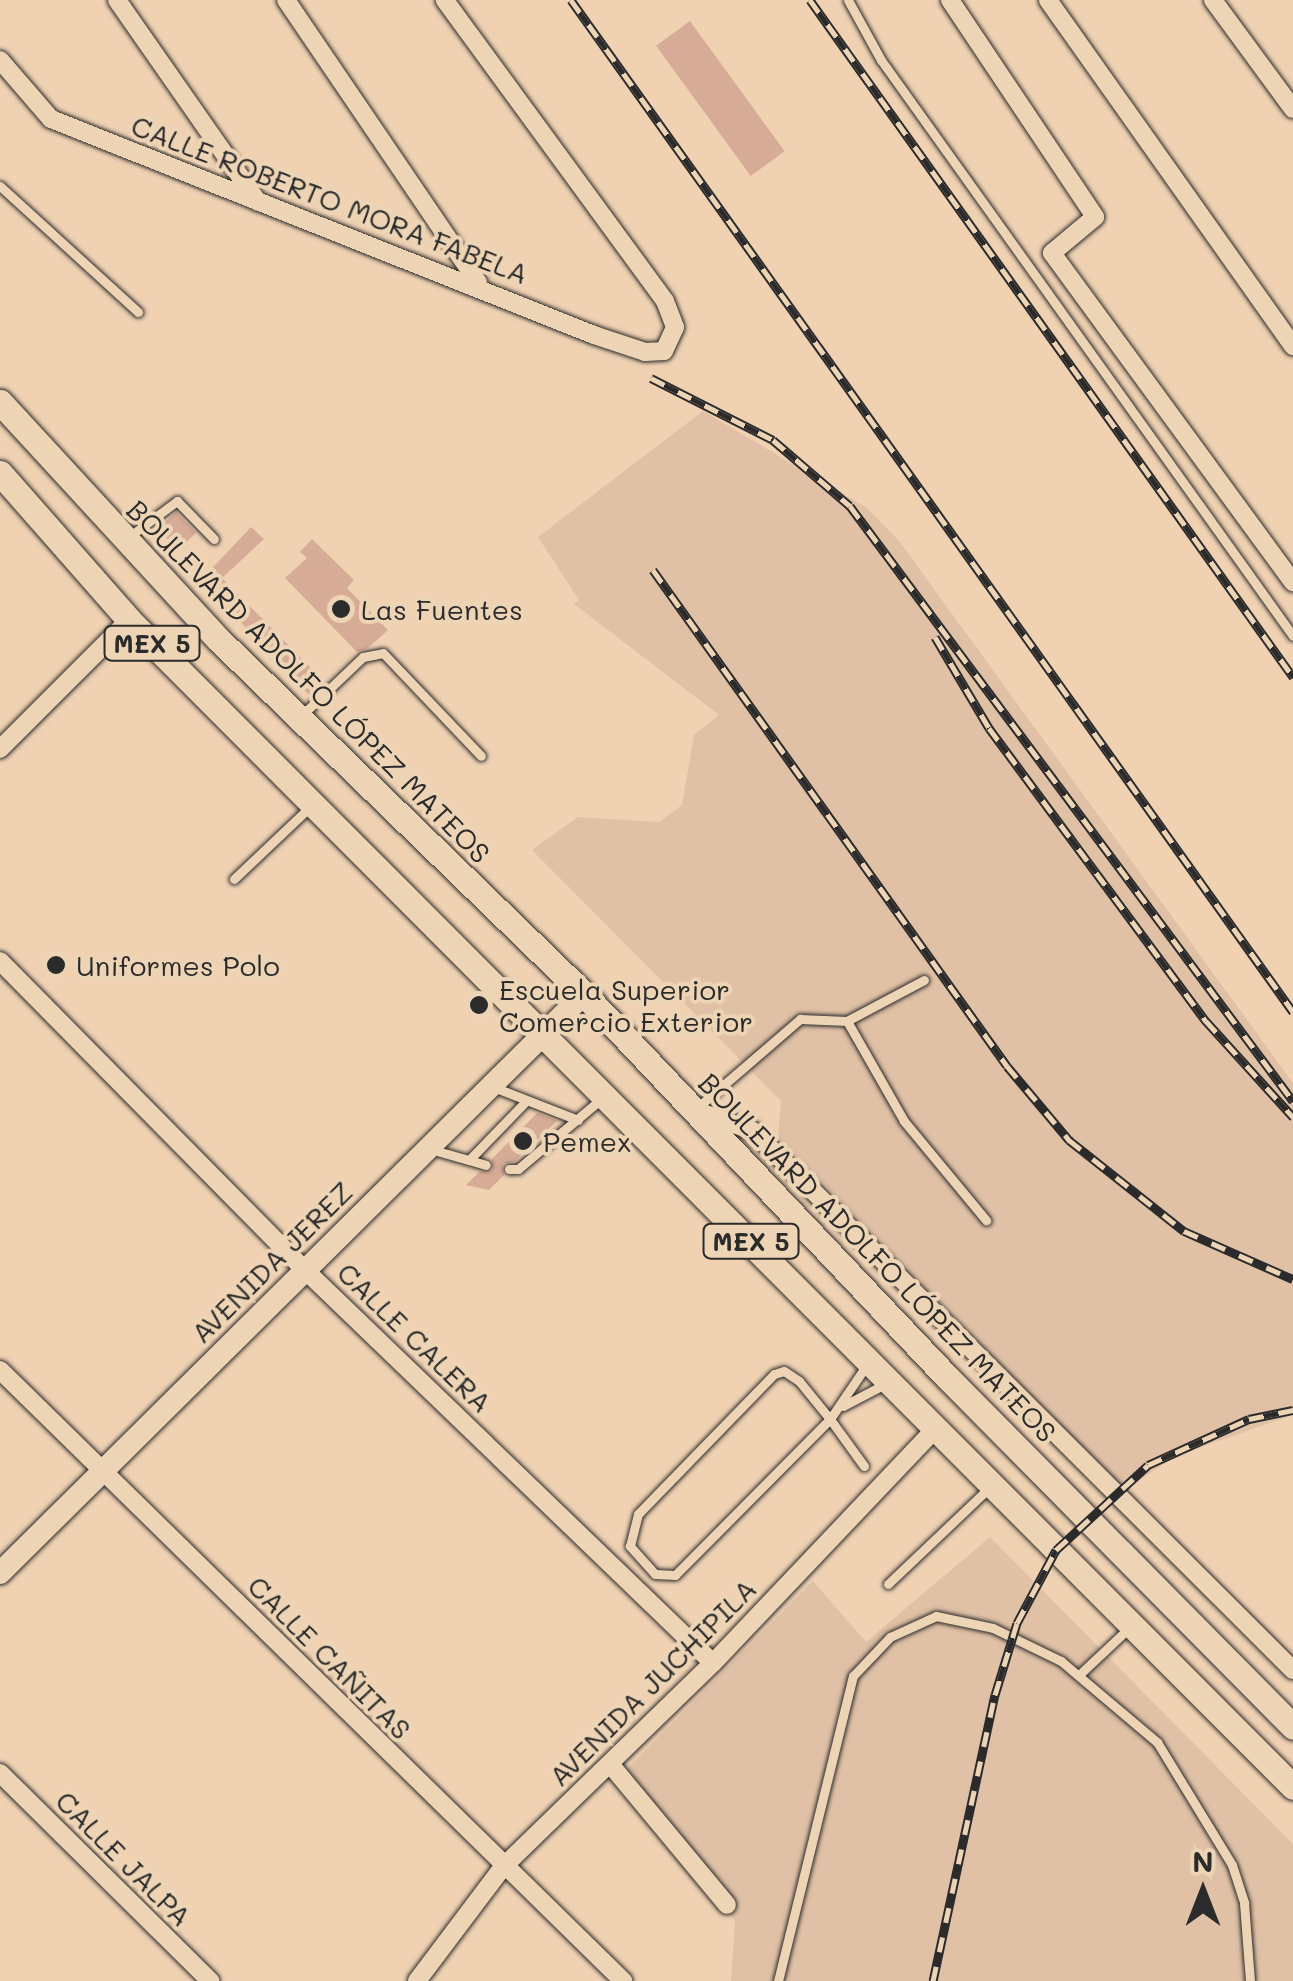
<!DOCTYPE html>
<html>
<head>
<meta charset="utf-8">
<style>
  body { margin:0 }
  #map { position:relative; width:1293px; height:1981px; overflow:hidden; background:#f0d2b3; font-family:Mali,sans-serif }
  div>[style] { position:absolute }
  [style*='--x'] { left:calc(var(--x)*1px); top:calc(var(--y)*1px); width:calc(var(--w)*1px); rotate:calc(var(--a)*1deg) }
  .built>* { inset:0; background:#e0c1a5 }
  .building>* { inset:0; background:#d7ac96; transform-origin:0 0 }
  .roads { filter:drop-shadow(0 0 2px #2b2b2b) drop-shadow(0 0 2px #2b2b2b) }
  .lane>* { height:9px; margin:-4.5px; padding:0 4.5px; transform-origin:4.5px; border-radius:4.5px; background:#edd4b5 }
  .street>* { height:18px; margin:-9px; padding:0 9px; transform-origin:9px; border-radius:9px; background:#edd4b5 }
  .secondary>* { height:22px; margin:-11px; padding:0 11px; transform-origin:11px; border-radius:11px; background:#edd4b5 }
  .primary>* { height:25px; margin:-12.5px; padding:0 12.5px; transform-origin:12.5px; border-radius:12.5px; background:#edd4b5 }
  .rail>* { height:9px; margin-top:-4.5px; transform-origin:0; background:repeating-linear-gradient(90deg,#edd4b5 0 15px,#2b2b2b 0 30px); box-sizing:border-box; border-block:2px solid #2b2b2b }
  .dots>* { width:28px; height:28px; translate:-50% -50%; box-sizing:border-box; border:5px solid #edd4b5; border-radius:50% }
  span { translate:-50% -50%; white-space:nowrap; text-align:center; line-height:1.15; -webkit-text-stroke:8px #edd4b5; paint-order:stroke }
  .shield-label span { padding:2px 8px; background:#edd4b5; border:2px solid; border-radius:8px; -webkit-text-stroke-width:0 }
  .shield-label { font-size:25px; color:#2b2b2b; font-weight:700 }
  .street-label { font-size:28px; color:#2b2b2b }
  .poi-label { font-size:28px; color:#2b2b2b }
  .left { translate:0 -50%; text-align:left }
  .north { position:absolute; left:1153px; top:1841px; width:100px; height:100px; -webkit-text-stroke:8px #edd4b5; paint-order:stroke; rotate:0deg; font-size:28px; font-weight:700; line-height:40px; text-align:center; color:#2b2b2b }
  .north::after { content:''; display:block; margin:auto; width:35px; height:45px; background:#2b2b2b; clip-path:polygon(50% 0,100% 100%,50% 72%,0 100%) }
</style>
</head>
<body>
<div id="map">
  <div class="built">
    <i style="clip-path:polygon(703px 411px,867px 508px,899px 541px,1293px 1083px,1293px 1415px,1176px 1456px,1125px 1490px,778px 1137px,781px 1101px,532px 850px,578px 817px,659px 822px,682px 805px,694px 735px,719px 715px,574px 604px,579px 600px,538px 537px)"></i>
    <i style="clip-path:polygon(990px 1537px,1293px 1844px,1293px 1981px,731px 1981px,735px 1921px,626px 1770px,813px 1581px,866px 1642px)"></i>
  </div>
  <div class="building">
    <i style="left:690px;top:21px;width:161px;height:42px;rotate:54deg"></i>
    <i style="left:176px;top:512px;width:29px;height:25px;rotate:46deg"></i>
    <i style="clip-path:polygon(251px 527px,264px 539px,222px 578px,325px 682px,310px 696px,201px 580px)"></i>
    <i style="clip-path:polygon(312px 539px,354px 580px,347px 588px,388px 630px,368px 648px,357px 652px,285px 578px,307px 558px,300px 552px)"></i>
    <i style="clip-path:polygon(537px 1113px,557px 1121px,515px 1161px,503px 1164px,504px 1175px,489px 1190px,466px 1185px,479px 1172px,492px 1170px,492px 1159px)"></i>
  </div>
  <div class="roads">
    <div class="lane">
      <i style="--x:848;--y:0;--w:68;--a:61.2"></i>
      <i style="--x:881;--y:60;--w:708;--a:54.42"></i>
      <i style="--x:0;--y:186;--w:187;--a:42.4"></i>
      <i style="--x:130;--y:536;--w:59;--a:-36.7"></i>
      <i style="--x:177;--y:501;--w:53;--a:45.8"></i>
      <i style="--x:302;--y:715;--w:84;--a:-43.6"></i>
      <i style="--x:363;--y:657;--w:20;--a:-11"></i>
      <i style="--x:383;--y:653;--w:142;--a:46.4"></i>
      <i style="--x:234;--y:879;--w:108;--a:-43.5"></i>
      <i style="--x:924;--y:980;--w:87;--a:152"></i>
      <i style="--x:847;--y:1021;--w:115;--a:60.3"></i>
      <i style="--x:904;--y:1121;--w:129;--a:50.4"></i>
      <i style="--x:496;--y:1088;--w:88;--a:21.3"></i>
      <i style="--x:698;--y:1107;--w:135;--a:-40.8"></i>
      <i style="--x:800;--y:1019;--w:47;--a:2.4"></i>
      <i style="--x:430;--y:1149;--w:58;--a:15.9"></i>
      <i style="--x:469;--y:1160;--w:82;--a:-46"></i>
      <i style="--x:509;--y:1169;--w:9;--a:0"></i>
      <i style="--x:518;--y:1169;--w:109;--a:-40.1"></i>
      <i style="--x:843;--y:1406;--w:50;--a:-27.6"></i>
      <i style="--x:864;--y:1466;--w:58;--a:-125.9"></i>
      <i style="--x:830;--y:1419;--w:220;--a:134.8"></i>
      <i style="--x:675;--y:1575;--w:20;--a:-177"></i>
      <i style="--x:655;--y:1574;--w:38;--a:-132"></i>
      <i style="--x:630;--y:1546;--w:33;--a:-76"></i>
      <i style="--x:638;--y:1514;--w:195;--a:-45.8"></i>
      <i style="--x:774;--y:1374;--w:10;--a:-17"></i>
      <i style="--x:784;--y:1371;--w:18;--a:34"></i>
      <i style="--x:799;--y:1381;--w:49;--a:50.8"></i>
      <i style="--x:830;--y:1419;--w:68;--a:-55.8"></i>
      <i style="--x:888;--y:1584;--w:141;--a:-43.6"></i>
      <i style="--x:1080;--y:1674;--w:67;--a:-43.2"></i>
      <i style="--x:778;--y:1981;--w:314;--a:-76.2"></i>
      <i style="--x:853;--y:1676;--w:54;--a:-46.5"></i>
      <i style="--x:890;--y:1637;--w:51;--a:-24.5"></i>
      <i style="--x:936;--y:1616;--w:58;--a:11.9"></i>
      <i style="--x:993;--y:1628;--w:76;--a:25.9"></i>
      <i style="--x:1061;--y:1661;--w:126;--a:40.2"></i>
      <i style="--x:1157;--y:1742;--w:144;--a:58.6"></i>
      <i style="--x:1232;--y:1865;--w:40;--a:72"></i>
      <i style="--x:1244;--y:1903;--w:78;--a:85.6"></i>
    </div>
    <div class="street">
      <i style="--x:117;--y:0;--w:246;--a:55.1"></i>
      <i style="--x:286;--y:0;--w:342;--a:55.8"></i>
      <i style="--x:950;--y:0;--w:261;--a:56.2"></i>
      <i style="--x:1095;--y:217;--w:56;--a:140.1"></i>
      <i style="--x:1052;--y:253;--w:408;--a:53.8"></i>
      <i style="--x:1048;--y:0;--w:424;--a:54.7"></i>
      <i style="--x:1213;--y:0;--w:135;--a:53.7"></i>
      <i style="--x:0;--y:60;--w:78;--a:49.2"></i>
      <i style="--x:51;--y:119;--w:584;--a:21.69"></i>
      <i style="--x:594;--y:335;--w:54;--a:18.4"></i>
      <i style="--x:645;--y:352;--w:19;--a:-3"></i>
      <i style="--x:664;--y:351;--w:26;--a:-65"></i>
      <i style="--x:675;--y:327;--w:28;--a:-111"></i>
      <i style="--x:665;--y:301;--w:373;--a:-126.2"></i>
      <i style="--x:0;--y:749;--w:182;--a:-45"></i>
      <i style="--x:0;--y:961;--w:434;--a:45.4"></i>
      <i style="--x:305;--y:1270;--w:566;--a:43.93"></i>
      <i style="--x:700;--y:1112;--w:56;--a:19.7"></i>
      <i style="--x:753;--y:1131;--w:763;--a:44.95"></i>
      <i style="--x:0;--y:1370;--w:873;--a:44.44"></i>
      <i style="--x:610;--y:1764;--w:183;--a:50.3"></i>
      <i style="--x:0;--y:1773;--w:296;--a:44.7"></i>
      <i style="--x:417;--y:1981;--w:143;--a:-53"></i>
      <i style="--x:503;--y:1867;--w:293;--a:-44.2"></i>
      <i style="--x:713;--y:1663;--w:323;--a:-46.5"></i>
    </div>
    <div class="secondary">
      <i style="--x:0;--y:1573;--w:822;--a:-44.75"></i>
    </div>
    <div class="primary">
      <i style="--x:0;--y:402;--w:322;--a:47.4"></i>
      <i style="--x:218;--y:639;--w:510;--a:44.13"></i>
      <i style="--x:584;--y:994;--w:528;--a:46.54"></i>
      <i style="--x:947;--y:1377;--w:492;--a:45.3"></i>
      <i style="--x:0;--y:473;--w:196;--a:48.7"></i>
      <i style="--x:129;--y:620;--w:1648;--a:45.07"></i>
    </div>
  </div>
  <div class="rail">
    <i style="--x:571;--y:0;--w:1243;--a:54.49"></i>
    <i style="--x:810;--y:0;--w:832;--a:54.49"></i>
    <i style="--x:651;--y:378;--w:137;--a:26.9"></i>
    <i style="--x:773;--y:440;--w:101;--a:40.6"></i>
    <i style="--x:850;--y:506;--w:742;--a:53.33"></i>
    <i style="--x:653;--y:570;--w:609;--a:54.48"></i>
    <i style="--x:1007;--y:1066;--w:97;--a:50"></i>
    <i style="--x:1069;--y:1140;--w:147;--a:38.4"></i>
    <i style="--x:1184;--y:1231;--w:119;--a:23.8"></i>
    <i style="--x:935;--y:637;--w:106;--a:59.3"></i>
    <i style="--x:989;--y:728;--w:365;--a:53.5"></i>
    <i style="--x:1206;--y:1021;--w:130;--a:47.8"></i>
    <i style="--x:933;--y:1981;--w:293;--a:-77.8"></i>
    <i style="--x:995;--y:1695;--w:75;--a:-73"></i>
    <i style="--x:1017;--y:1623;--w:83;--a:-61.9"></i>
    <i style="--x:1056;--y:1550;--w:125;--a:-42.7"></i>
    <i style="--x:1148;--y:1465;--w:111;--a:-24.5"></i>
    <i style="--x:1249;--y:1419;--w:45;--a:-11.6"></i>
  </div>
  <div class="dots">
    <i style="left:341px;top:609px;background:#2b2b2b"></i>
    <i style="left:56px;top:965px;background:#2b2b2b"></i>
    <i style="left:479px;top:1005px;background:#2b2b2b"></i>
    <i style="left:523px;top:1141px;background:#2b2b2b"></i>
  </div>
  <div class="shield-label">
    <span style="left:152px;top:643px">MEX 5</span>
    <span style="left:751px;top:1241px">MEX 5</span>
  </div>
  <div class="street-label">
    <span style="left:330px;top:199px;rotate:21deg">CALLE ROBERTO MORA FABELA</span>
    <span style="left:309px;top:681px;rotate:45deg">BOULEVARD ADOLFO LÓPEZ MATEOS</span>
    <span style="left:878px;top:1257px;rotate:46deg">BOULEVARD ADOLFO LÓPEZ MATEOS</span>
    <span style="left:271px;top:1262px;rotate:-45deg">AVENIDA JEREZ</span>
    <span style="left:415px;top:1337px;rotate:44deg">CALLE CALERA</span>
    <span style="left:330px;top:1657px;rotate:45deg">CALLE CAÑITAS</span>
    <span style="left:652px;top:1682px;rotate:-45deg">AVENIDA JUCHIPILA</span>
    <span style="left:124px;top:1858px;rotate:45deg">CALLE JALPA</span>
  </div>
  <div class="poi-label">
    <span class="left" style="left:361px;top:609px">Las Fuentes</span>
    <span class="left" style="left:76px;top:965px">Uniformes Polo</span>
    <span class="left" style="left:499px;top:1005px">Escuela Superior<br>Comercio Exterior</span>
    <span class="left" style="left:543px;top:1141px">Pemex</span>
  </div>
  <div class="north">N</div>
</div>
</body>
</html>
